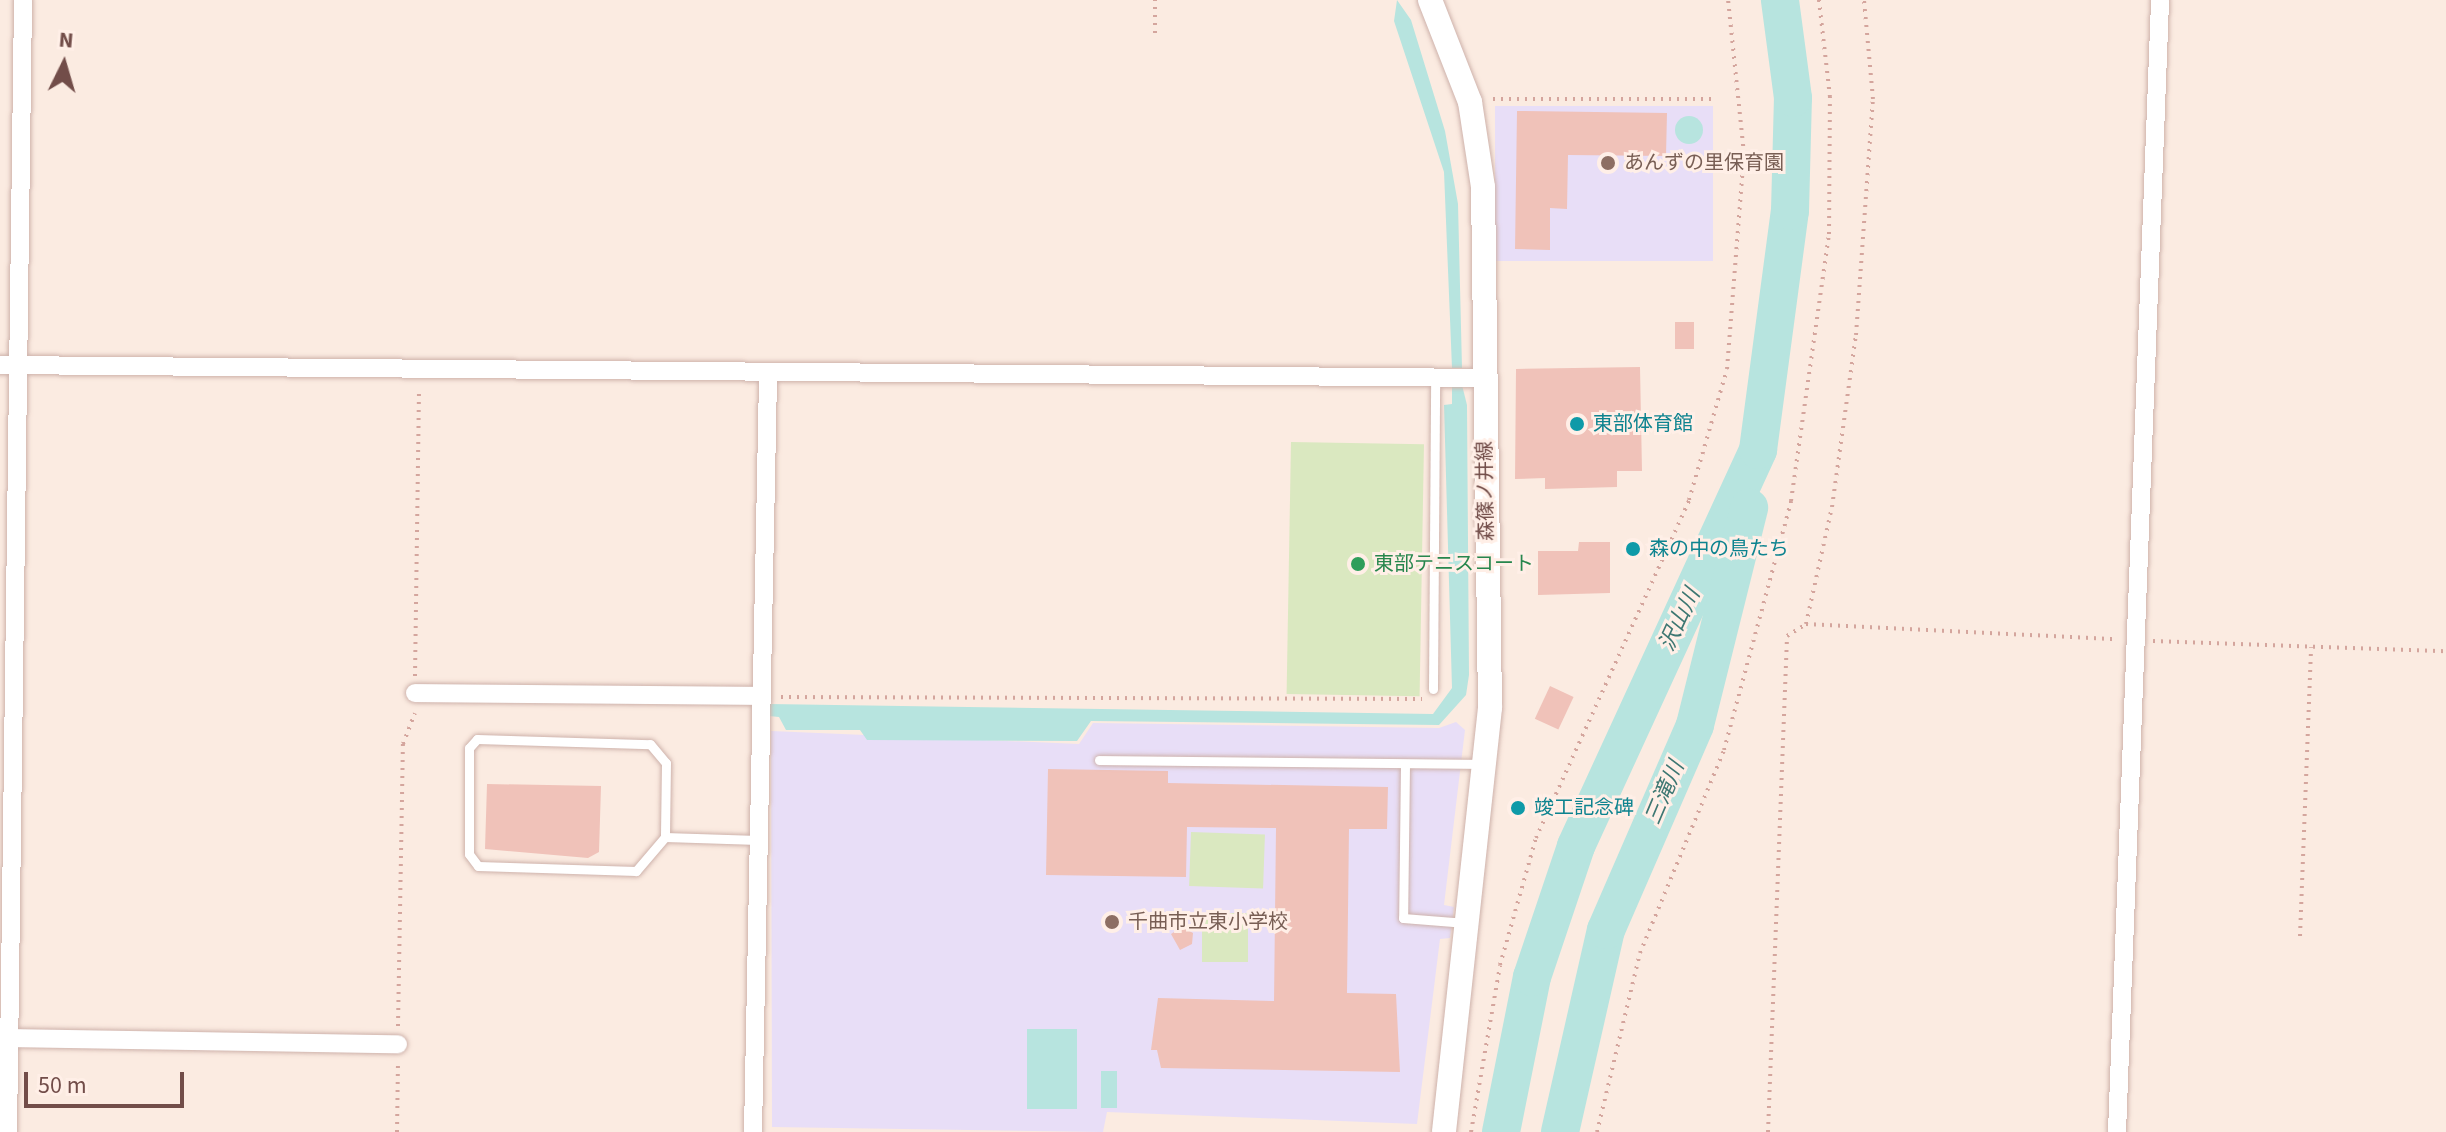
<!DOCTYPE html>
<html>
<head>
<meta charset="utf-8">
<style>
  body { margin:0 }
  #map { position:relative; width:2446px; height:1132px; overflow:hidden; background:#fbebe1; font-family:"Source Sans 3","Noto Sans JP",sans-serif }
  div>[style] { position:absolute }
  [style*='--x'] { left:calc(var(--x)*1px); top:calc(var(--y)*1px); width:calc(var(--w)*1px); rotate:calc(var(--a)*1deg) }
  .education>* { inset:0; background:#e8def7; transform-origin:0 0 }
  .green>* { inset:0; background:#dae8c0; transform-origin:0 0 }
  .water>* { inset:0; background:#b7e4df; transform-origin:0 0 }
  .round { border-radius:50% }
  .river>* { height:38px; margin:-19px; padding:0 19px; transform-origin:19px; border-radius:19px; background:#b7e4df }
  .building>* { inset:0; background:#f0c2b9; transform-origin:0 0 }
  .path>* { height:4px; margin-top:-2px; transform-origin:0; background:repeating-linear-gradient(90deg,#d4a59d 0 2px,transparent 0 8px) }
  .roads { filter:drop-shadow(0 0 2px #ceb2ab) drop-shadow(0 0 2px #ceb2ab) }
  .service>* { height:9px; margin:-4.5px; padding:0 4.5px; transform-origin:4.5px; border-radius:4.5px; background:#fff }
  .minor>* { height:18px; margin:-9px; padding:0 9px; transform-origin:9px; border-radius:9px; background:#fff }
  .secondary>* { height:24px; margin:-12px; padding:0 12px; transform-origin:12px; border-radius:12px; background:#fff }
  .dots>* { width:22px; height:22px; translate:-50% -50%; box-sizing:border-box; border:4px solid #ffefe7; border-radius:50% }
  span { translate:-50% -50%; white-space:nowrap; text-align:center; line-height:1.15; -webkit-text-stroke:6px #ffefe7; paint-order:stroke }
  .education-label { font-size:20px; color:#785e54 }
  .left { translate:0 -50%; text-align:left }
  .culture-label { font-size:20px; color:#0d838f }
  .street-label { font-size:20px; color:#724d49 }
  .leisure-label { font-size:20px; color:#27864d }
  .water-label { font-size:22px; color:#3d7772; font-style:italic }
  .north { position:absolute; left:24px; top:24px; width:80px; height:80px; -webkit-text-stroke:6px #ffefe7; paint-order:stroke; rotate:5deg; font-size:22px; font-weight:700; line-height:32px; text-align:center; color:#724d49 }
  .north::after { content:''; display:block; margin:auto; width:28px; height:36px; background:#724d49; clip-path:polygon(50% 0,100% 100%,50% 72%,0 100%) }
  .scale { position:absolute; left:24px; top:1072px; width:160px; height:36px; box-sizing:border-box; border:4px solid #724d49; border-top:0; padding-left:10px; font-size:24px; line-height:28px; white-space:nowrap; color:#724d49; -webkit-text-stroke:6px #ffefe7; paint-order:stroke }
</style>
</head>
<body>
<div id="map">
  <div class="education">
    <i style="left:1495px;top:106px;width:218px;height:155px"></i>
    <i style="clip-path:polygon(1456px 722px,1465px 730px,1444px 905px,1454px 907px,1450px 938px,1440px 939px,1417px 1124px,1107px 1112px,1103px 1132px,772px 1127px,771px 731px,1079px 744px,1093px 723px,1439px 728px)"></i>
  </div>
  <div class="green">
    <i style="left:1291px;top:442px;width:133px;height:252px;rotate:1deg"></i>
    <i style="left:1191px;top:832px;width:74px;height:54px;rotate:2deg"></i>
    <i style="left:1202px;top:913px;width:46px;height:49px"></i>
  </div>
  <div class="water">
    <i style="clip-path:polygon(1397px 0,1411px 20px,1445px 131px,1458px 204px,1462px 368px,1452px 368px,1444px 172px,1394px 21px)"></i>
    <i class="round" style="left:1675px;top:116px;width:28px;height:28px"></i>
    <i style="clip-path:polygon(1452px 385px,1462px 385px,1467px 405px,1469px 675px,1466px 695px,1439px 725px,1091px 721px,1077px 741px,867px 740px,860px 730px,786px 730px,779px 717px,769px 716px,769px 704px,1433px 714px,1452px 688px,1444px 405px,1452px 404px)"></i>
    <i style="left:1027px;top:1029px;width:50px;height:80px"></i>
    <i style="left:1101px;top:1071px;width:16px;height:37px"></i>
  </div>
  <div class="river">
    <i style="--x:1501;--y:1132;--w:158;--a:-78.7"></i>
    <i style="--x:1532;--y:977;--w:138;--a:-71.4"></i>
    <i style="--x:1576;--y:846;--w:436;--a:-65.3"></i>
    <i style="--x:1758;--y:450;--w:241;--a:-82.4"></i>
    <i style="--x:1790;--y:211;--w:113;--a:-88.5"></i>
    <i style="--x:1793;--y:98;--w:99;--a:-97.6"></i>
    <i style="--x:1560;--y:1132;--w:207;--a:-77.2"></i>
    <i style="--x:1606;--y:930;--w:223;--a:-66.5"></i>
    <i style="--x:1695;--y:725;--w:224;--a:-76"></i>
  </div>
  <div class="building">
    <i style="clip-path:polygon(1517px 111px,1667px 113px,1666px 156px,1568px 155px,1567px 209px,1550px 208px,1550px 250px,1515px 249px)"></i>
    <i style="left:1675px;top:322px;width:19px;height:27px"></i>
    <i style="clip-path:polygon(1640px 367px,1642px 471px,1617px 471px,1617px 487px,1545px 489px,1545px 478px,1515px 479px,1516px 369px)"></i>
    <i style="clip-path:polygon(1579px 542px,1610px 542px,1610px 593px,1538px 595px,1538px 551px,1578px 551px)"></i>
    <i style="left:1550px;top:686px;width:26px;height:36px;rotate:25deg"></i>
    <i style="clip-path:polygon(1048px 769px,1168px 771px,1168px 783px,1388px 787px,1387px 829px,1349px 829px,1347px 993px,1396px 994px,1400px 1072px,1161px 1068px,1157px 1050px,1151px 1050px,1158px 998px,1274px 1001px,1276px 828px,1187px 827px,1186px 877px,1046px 875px)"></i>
    <i style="clip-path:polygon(487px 784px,601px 786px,599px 852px,588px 858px,485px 849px)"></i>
    <i style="clip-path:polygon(1182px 927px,1193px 933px,1192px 944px,1180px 950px,1171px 934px)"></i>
  </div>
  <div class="path">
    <i style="--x:1155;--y:33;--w:33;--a:-90"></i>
    <i style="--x:1493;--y:99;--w:218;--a:0"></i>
    <i style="--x:1806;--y:624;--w:120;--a:-77.5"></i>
    <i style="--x:1832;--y:507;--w:174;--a:-82.1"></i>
    <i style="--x:1856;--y:335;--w:237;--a:-85.9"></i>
    <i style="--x:1873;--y:99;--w:99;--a:-95.2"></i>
    <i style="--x:2153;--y:641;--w:293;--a:2"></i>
    <i style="--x:415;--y:676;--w:287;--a:-89.2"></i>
    <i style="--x:781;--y:697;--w:641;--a:0.18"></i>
    <i style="--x:2300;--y:936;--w:289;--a:-87.8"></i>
    <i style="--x:398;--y:1026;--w:282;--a:-89"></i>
    <i style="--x:403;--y:744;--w:33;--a:-69"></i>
    <i style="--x:397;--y:1132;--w:70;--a:-89.2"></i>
    <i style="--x:1471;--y:1132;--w:169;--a:-80.1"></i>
    <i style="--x:1500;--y:965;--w:132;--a:-74.2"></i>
    <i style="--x:1536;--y:838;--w:371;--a:-65.6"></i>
    <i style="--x:1689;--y:500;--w:136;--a:-73.8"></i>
    <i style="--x:1727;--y:369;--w:216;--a:-85.5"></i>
    <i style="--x:1744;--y:154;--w:155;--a:-95.9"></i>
    <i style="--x:1597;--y:1132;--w:184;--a:-76.5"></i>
    <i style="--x:1640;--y:953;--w:220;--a:-67.5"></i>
    <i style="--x:1724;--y:750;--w:258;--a:-74.9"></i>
    <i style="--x:1791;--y:501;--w:270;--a:-81.9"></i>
    <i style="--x:1829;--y:234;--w:137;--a:-89.6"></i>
    <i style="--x:1830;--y:97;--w:98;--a:-96.5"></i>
    <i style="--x:1768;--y:1132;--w:496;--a:-87.8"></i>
    <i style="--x:1787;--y:636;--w:22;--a:-32"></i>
    <i style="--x:1806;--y:624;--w:310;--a:2.8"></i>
  </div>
  <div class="roads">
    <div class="service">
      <i style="--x:1433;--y:689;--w:312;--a:-89.6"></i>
      <i style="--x:477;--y:739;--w:173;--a:1.7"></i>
      <i style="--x:650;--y:744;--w:25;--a:50"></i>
      <i style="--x:666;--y:763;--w:74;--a:90.8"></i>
      <i style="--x:665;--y:837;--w:45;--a:130.5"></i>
      <i style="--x:636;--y:871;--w:158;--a:-178.2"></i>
      <i style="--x:478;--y:866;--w:15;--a:-127"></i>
      <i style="--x:469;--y:854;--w:106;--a:-90"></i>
      <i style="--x:469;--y:748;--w:12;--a:-48"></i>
      <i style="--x:1099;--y:760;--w:384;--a:0.6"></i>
      <i style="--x:1405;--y:765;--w:153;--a:90.7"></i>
      <i style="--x:1403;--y:918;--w:63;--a:4.5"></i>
      <i style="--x:665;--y:837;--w:93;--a:1.8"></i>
    </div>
    <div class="minor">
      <i style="--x:0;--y:365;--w:1484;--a:0.5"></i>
      <i style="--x:415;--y:693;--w:347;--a:0.5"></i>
      <i style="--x:0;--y:1038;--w:398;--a:0.9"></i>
      <i style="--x:8;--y:1132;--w:1132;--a:-89.24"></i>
      <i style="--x:753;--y:1132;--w:756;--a:-88.86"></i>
      <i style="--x:2117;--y:1132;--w:1133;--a:-87.82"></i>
    </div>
    <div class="secondary">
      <i style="--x:1430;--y:0;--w:110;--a:68.6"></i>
      <i style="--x:1470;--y:102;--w:86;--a:81.3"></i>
      <i style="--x:1483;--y:187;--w:521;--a:89.23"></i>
      <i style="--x:1490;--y:708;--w:426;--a:96.2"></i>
    </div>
  </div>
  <div class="dots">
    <i style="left:1608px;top:163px;background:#8d6e63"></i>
    <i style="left:1577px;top:424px;background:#0f9aa8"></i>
    <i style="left:1633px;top:549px;background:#0f9aa8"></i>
    <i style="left:1358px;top:564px;background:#2e9e5b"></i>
    <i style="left:1518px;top:808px;background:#0f9aa8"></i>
    <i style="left:1112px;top:922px;background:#8d6e63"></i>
  </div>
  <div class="education-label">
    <span class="left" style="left:1624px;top:163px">あんずの里保育園</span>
    <span class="left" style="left:1128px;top:922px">千曲市立東小学校</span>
  </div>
  <div class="culture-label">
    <span class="left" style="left:1593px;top:424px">東部体育館</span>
    <span class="left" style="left:1649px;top:549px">森の中の鳥たち</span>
    <span class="left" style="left:1534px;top:808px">竣工記念碑</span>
  </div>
  <div class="street-label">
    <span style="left:1486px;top:491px;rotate:-91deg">森篠ノ井線</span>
  </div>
  <div class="leisure-label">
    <span class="left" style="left:1374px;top:564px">東部テニスコート</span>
  </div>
  <div class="water-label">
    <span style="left:1680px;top:620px;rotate:-65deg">沢山川</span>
    <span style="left:1665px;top:793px;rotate:-67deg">三滝川</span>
  </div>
  <div class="north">N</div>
  <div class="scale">50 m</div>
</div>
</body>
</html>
